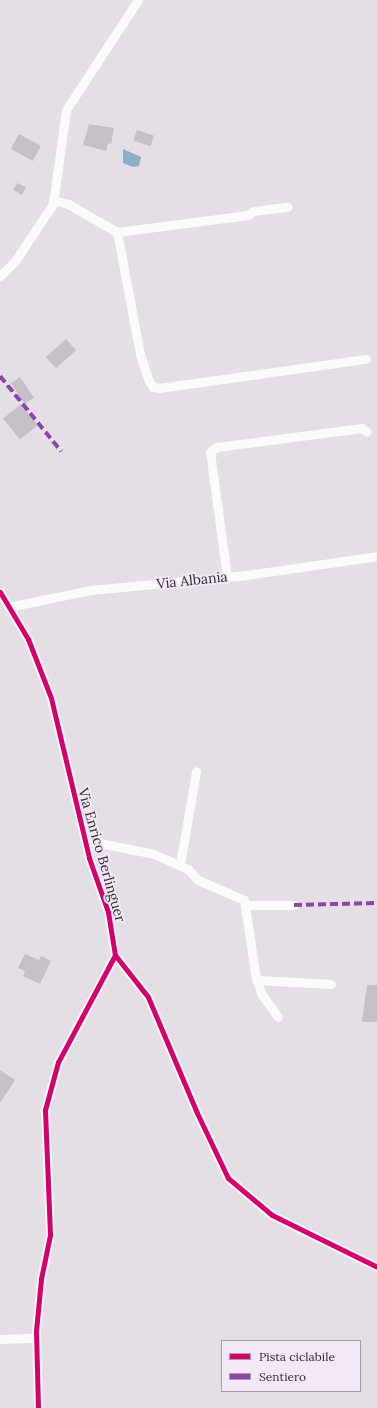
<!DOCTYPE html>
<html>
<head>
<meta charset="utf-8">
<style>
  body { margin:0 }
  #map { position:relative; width:377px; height:1408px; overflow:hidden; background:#e4dee5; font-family:Lora,serif }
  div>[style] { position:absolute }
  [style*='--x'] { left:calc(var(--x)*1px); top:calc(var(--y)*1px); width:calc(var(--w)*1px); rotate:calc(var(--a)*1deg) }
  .water>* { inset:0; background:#8dafc6 }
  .building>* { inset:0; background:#c4c0c5; transform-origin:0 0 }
  .street>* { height:9px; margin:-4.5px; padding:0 4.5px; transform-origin:4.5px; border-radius:4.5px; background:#fbfafb }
  .quiet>* { height:4px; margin-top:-2px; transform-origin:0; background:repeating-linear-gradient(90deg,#8e44ad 0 8px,transparent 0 12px) }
  .cycleway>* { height:5px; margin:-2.5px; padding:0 2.5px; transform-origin:2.5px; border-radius:2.5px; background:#d6006c }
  span { translate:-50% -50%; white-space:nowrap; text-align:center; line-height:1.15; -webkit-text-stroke:4px #f3e8f5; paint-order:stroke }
  .street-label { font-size:14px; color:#2f2b30 }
  .legend { position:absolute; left:221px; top:1340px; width:140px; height:52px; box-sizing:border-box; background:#f3e8f5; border:1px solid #a59ca6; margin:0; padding:5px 7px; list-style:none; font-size:12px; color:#2f2b30 }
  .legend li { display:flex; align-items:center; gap:8px; height:20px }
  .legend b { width:20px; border:1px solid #a59ca6 }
</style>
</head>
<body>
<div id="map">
  <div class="water">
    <i style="clip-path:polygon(123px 149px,141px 157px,139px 166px,133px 167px,123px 163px)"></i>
  </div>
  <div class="building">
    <i style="clip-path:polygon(89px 124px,114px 128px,111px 144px,108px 143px,106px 151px,83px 145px)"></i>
    <i style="left:137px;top:130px;width:18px;height:11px;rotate:19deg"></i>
    <i style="left:19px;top:134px;width:25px;height:17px;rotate:29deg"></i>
    <i style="clip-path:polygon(17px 183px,26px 187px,22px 195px,13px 190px)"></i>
    <i style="left:66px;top:339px;width:15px;height:27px;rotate:48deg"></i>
    <i style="left:20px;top:377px;width:25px;height:11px;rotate:56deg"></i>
    <i style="left:21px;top:404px;width:27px;height:23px;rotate:51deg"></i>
    <i style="clip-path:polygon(25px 954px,39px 960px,41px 956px,51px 961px,40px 984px,23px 976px,25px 971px,18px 968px)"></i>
    <i style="clip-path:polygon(367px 985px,377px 985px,377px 1022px,362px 1022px)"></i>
    <i style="clip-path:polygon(0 1070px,15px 1080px,0 1103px)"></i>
  </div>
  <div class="street">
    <i style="--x:53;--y:200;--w:16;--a:15"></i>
    <i style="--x:68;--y:204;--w:56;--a:29.7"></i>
    <i style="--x:117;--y:232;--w:132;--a:-7.4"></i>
    <i style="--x:248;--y:215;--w:6;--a:-39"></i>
    <i style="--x:253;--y:211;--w:35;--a:-7"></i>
    <i style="--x:117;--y:232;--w:124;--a:79.3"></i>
    <i style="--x:140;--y:354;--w:28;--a:72"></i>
    <i style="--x:149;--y:381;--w:7;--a:56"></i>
    <i style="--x:153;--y:387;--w:6;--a:9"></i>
    <i style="--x:159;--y:388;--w:209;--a:-8"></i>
    <i style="--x:0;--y:276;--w:21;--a:-45"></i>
    <i style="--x:15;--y:261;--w:69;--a:-56.3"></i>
    <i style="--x:53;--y:204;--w:95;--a:-82.1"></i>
    <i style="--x:66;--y:110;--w:131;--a:-56.8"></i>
    <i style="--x:227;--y:577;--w:126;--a:-97.7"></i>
    <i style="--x:210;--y:452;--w:9;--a:-36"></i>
    <i style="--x:217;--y:447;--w:146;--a:-7.5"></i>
    <i style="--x:362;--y:428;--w:6;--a:39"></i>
    <i style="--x:0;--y:592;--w:55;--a:59.2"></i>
    <i style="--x:28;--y:639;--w:63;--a:68.7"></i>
    <i style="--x:51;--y:698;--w:164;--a:76.6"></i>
    <i style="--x:89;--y:858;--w:57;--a:70.6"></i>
    <i style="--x:108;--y:912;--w:44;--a:80.8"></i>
    <i style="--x:115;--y:955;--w:121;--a:118"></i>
    <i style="--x:58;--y:1062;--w:50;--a:105.2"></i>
    <i style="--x:45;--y:1110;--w:125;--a:87.7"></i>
    <i style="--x:50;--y:1235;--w:45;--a:101.6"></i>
    <i style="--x:41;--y:1279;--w:52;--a:95.5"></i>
    <i style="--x:36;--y:1331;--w:77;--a:88.5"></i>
    <i style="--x:8;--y:607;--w:85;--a:-11.6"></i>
    <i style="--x:91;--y:590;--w:157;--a:-5.5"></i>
    <i style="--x:247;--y:575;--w:131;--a:-8.3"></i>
    <i style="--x:85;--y:840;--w:70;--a:11.5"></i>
    <i style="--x:154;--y:854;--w:37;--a:24"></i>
    <i style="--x:188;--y:869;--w:15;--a:48"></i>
    <i style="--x:198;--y:880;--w:50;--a:23.5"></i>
    <i style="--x:244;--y:900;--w:79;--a:81.3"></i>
    <i style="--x:256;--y:978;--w:18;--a:71"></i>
    <i style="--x:262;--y:995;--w:27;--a:54"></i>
    <i style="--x:180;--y:865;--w:95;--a:-80.3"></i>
    <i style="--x:245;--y:905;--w:49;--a:0"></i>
    <i style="--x:115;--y:955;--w:53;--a:51.8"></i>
    <i style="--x:148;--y:997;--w:126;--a:67.1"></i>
    <i style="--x:197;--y:1113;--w:72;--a:64.5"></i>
    <i style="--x:228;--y:1178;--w:57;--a:40.1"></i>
    <i style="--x:272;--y:1215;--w:117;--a:26.3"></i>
    <i style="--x:257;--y:980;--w:74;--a:3.1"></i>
    <i style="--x:0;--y:1339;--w:36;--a:-2"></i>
  </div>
  <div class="quiet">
    <i style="--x:0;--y:376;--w:97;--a:50.9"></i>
    <i style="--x:294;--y:905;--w:83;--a:-1.4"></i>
  </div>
  <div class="cycleway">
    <i style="--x:0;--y:592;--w:55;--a:59.2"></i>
    <i style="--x:28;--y:639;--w:63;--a:68.7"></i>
    <i style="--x:51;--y:698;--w:164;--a:76.6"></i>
    <i style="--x:89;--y:858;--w:57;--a:70.6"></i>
    <i style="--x:108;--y:912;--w:44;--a:80.8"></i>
    <i style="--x:115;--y:955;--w:121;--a:118"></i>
    <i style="--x:58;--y:1062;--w:50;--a:105.2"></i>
    <i style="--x:45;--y:1110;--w:125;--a:87.7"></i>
    <i style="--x:50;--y:1235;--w:45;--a:101.6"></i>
    <i style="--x:41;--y:1279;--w:52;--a:95.5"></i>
    <i style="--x:36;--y:1331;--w:77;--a:88.5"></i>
    <i style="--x:115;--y:955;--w:53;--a:51.8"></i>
    <i style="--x:148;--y:997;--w:126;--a:67.1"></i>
    <i style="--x:197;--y:1113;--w:72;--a:64.5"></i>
    <i style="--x:228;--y:1178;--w:57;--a:40.1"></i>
    <i style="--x:272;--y:1215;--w:117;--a:26.3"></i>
  </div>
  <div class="street-label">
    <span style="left:192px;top:580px;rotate:-6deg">Via Albania</span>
    <span style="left:102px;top:855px;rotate:74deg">Via Enrico Berlinguer</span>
  </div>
  <ul class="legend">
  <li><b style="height:5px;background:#d6006c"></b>Pista ciclabile</li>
  <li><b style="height:5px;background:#8e44ad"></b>Sentiero</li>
  </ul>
</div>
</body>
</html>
